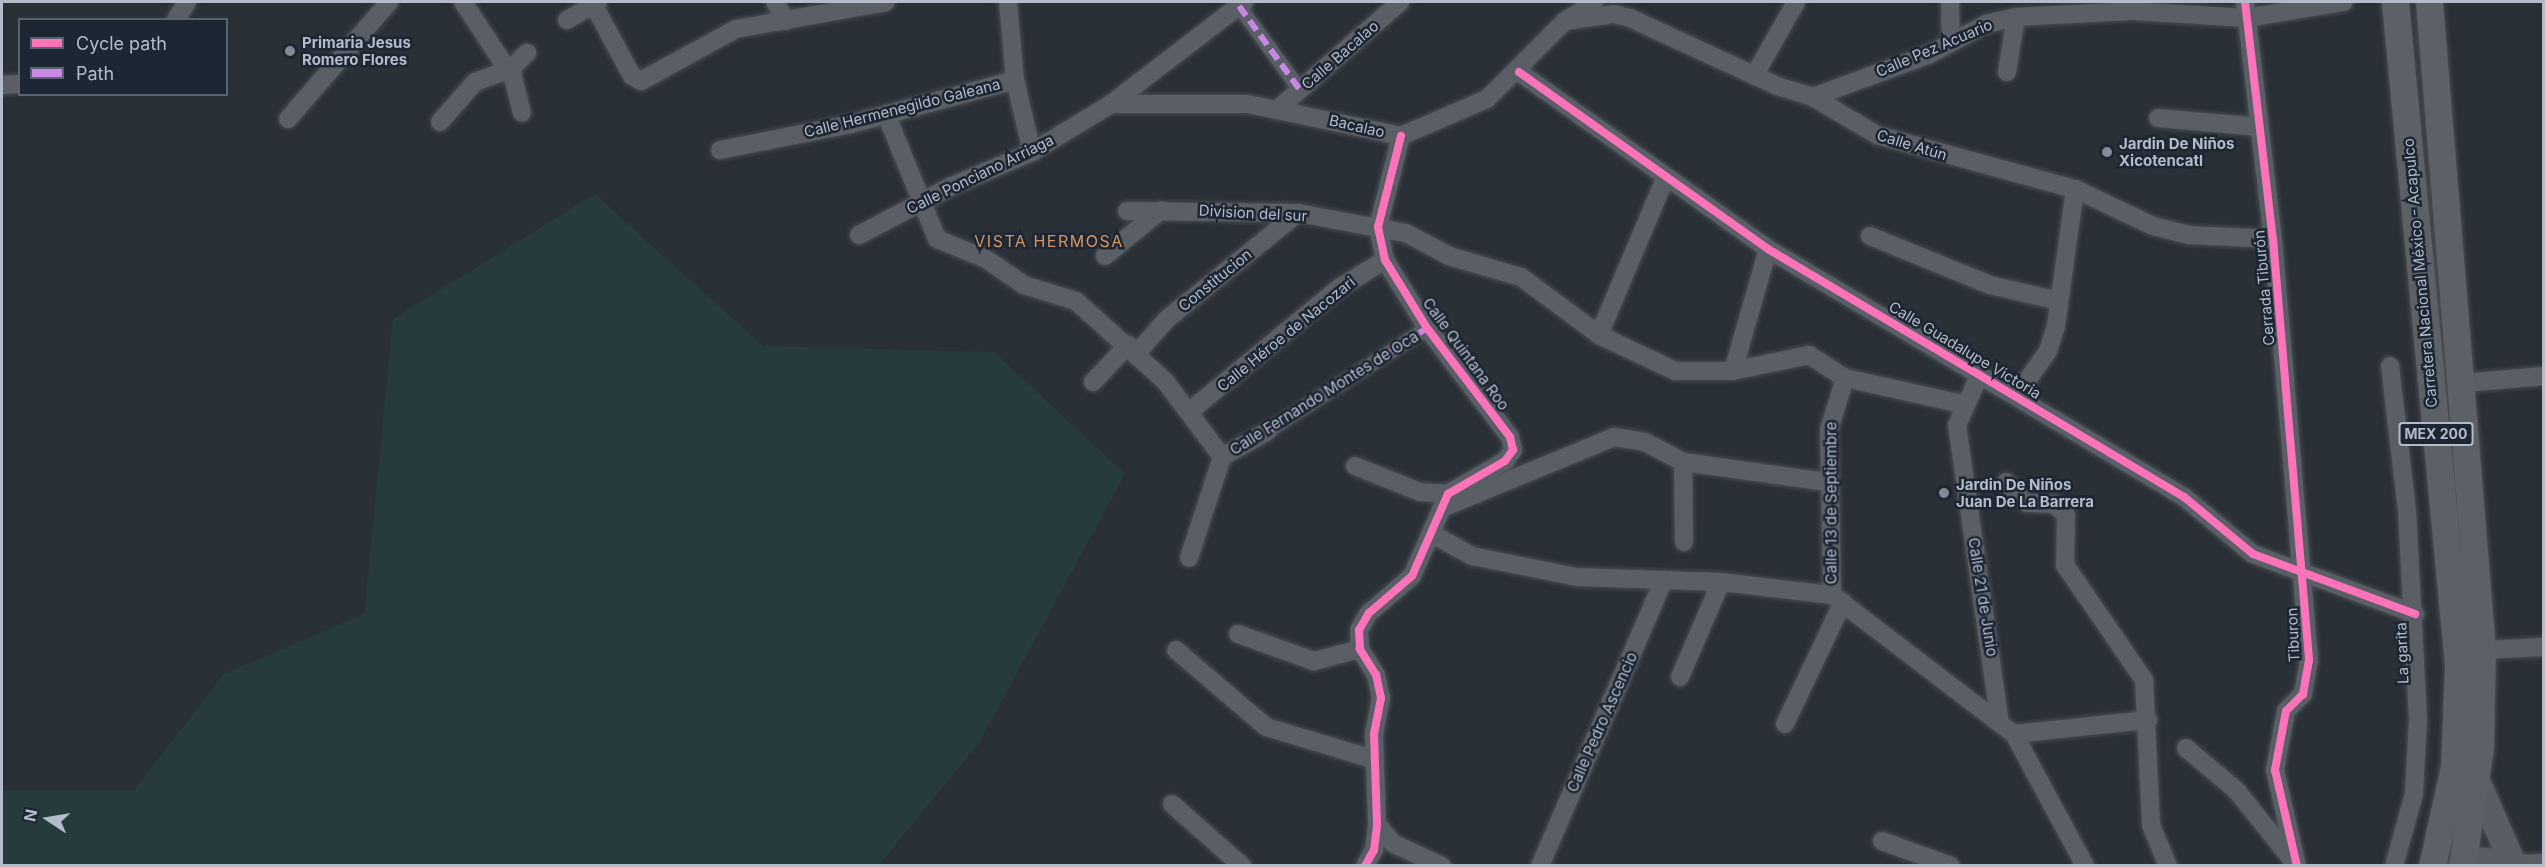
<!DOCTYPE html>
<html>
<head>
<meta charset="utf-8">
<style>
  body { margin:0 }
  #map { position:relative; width:2545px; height:867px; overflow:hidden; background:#2a3038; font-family:Inter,sans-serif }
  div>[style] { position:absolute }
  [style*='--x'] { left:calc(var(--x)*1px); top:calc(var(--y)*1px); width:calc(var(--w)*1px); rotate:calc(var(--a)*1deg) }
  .green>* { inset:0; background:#273a3e }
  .roads { filter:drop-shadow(0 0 2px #484c53) drop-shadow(0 0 2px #484c53) }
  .pedestrian>* { height:14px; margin:-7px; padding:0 7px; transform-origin:7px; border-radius:7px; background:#5a5e66 }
  .minor>* { height:18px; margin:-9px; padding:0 9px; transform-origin:9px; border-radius:9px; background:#5a5e66 }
  .secondary>* { height:26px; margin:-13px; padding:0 13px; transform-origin:13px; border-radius:13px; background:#595d64 }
  .primary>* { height:27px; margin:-13.5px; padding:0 13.5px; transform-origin:13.5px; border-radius:13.5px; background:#5c6168 }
  .quiet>* { height:6px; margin-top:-3px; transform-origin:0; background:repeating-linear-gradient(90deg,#c787e3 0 12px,transparent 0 18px) }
  .cycleway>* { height:8px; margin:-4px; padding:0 4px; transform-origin:4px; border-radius:4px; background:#fb73b8 }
  .dots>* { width:16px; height:16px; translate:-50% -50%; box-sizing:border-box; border:3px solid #1d2633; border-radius:50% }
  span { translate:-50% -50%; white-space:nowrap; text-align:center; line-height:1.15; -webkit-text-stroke:5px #1d2633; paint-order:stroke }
  .shield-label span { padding:2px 4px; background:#1d2633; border:2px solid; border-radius:4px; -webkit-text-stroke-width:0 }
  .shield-label { font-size:14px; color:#b4bcc9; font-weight:700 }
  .poi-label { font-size:15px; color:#b4bcc9; font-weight:700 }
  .left { translate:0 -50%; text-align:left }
  .street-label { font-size:15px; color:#b4bcc9 }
  .neighbourhood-label { font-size:16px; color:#d59563; letter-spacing:1.5px }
  .frame { position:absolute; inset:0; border:3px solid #b4bcc9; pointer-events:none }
  .legend { position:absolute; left:18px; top:18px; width:210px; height:78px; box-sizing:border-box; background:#1d2633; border:2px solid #59626f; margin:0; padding:8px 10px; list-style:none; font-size:18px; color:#b4bcc9 }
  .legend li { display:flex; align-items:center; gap:12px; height:30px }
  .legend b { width:30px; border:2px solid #59626f }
  .north { position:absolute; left:18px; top:789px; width:60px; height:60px; -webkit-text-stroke:4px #1d2633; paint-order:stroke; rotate:282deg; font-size:16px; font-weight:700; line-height:24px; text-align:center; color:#b4bcc9 }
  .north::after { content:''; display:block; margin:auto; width:21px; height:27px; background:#b4bcc9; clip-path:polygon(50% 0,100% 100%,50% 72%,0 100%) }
</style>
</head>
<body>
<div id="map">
  <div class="green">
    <i style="clip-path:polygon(595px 194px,763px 346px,994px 352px,1125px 474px,979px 743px,879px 865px,2px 865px,2px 790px,134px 790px,224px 674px,364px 614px,393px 319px)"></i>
  </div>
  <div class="roads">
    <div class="pedestrian">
      <i style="--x:1239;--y:6;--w:104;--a:54"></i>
      <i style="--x:1268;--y:431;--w:189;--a:-32.9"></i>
    </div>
    <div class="minor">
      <i style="--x:463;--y:2;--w:80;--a:56.7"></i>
      <i style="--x:592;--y:2;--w:84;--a:61.6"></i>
      <i style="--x:632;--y:76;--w:10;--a:29"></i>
      <i style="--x:641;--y:81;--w:108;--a:-28.7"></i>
      <i style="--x:736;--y:29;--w:152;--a:-10.2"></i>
      <i style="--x:775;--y:2;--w:22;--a:60"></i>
      <i style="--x:1008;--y:2;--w:78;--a:84.9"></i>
      <i style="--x:1015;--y:80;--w:74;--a:76.7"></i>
      <i style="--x:1950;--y:2;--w:39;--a:89"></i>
      <i style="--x:2245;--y:2;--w:239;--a:83.3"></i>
      <i style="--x:2273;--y:239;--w:423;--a:85.1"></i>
      <i style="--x:2309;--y:660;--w:35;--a:100"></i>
      <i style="--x:2303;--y:694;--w:24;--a:135"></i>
      <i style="--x:2286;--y:711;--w:60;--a:100.6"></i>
      <i style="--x:2275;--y:770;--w:98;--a:77.1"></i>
      <i style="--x:176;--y:20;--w:21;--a:-59"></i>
      <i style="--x:567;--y:20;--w:36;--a:-30"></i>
      <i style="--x:1565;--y:21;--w:49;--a:-8.1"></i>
      <i style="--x:1614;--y:14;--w:16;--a:14"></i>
      <i style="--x:1630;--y:18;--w:162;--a:24.8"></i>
      <i style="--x:1777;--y:86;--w:38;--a:17"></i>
      <i style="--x:1813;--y:97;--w:74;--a:30.7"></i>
      <i style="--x:1877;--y:135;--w:205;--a:15.3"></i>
      <i style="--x:2075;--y:189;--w:86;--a:25.4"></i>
      <i style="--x:2153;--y:226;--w:36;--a:14"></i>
      <i style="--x:2188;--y:235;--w:85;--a:2.7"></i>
      <i style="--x:511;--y:69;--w:45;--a:76"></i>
      <i style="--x:1519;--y:72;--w:305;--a:35.4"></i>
      <i style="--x:1768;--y:249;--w:484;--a:30.8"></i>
      <i style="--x:2184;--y:497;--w:89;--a:39.6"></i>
      <i style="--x:2253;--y:554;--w:173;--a:20.3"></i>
      <i style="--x:2007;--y:72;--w:56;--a:-80.7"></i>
      <i style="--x:1754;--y:76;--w:85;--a:-60.4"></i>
      <i style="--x:2;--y:85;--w:18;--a:-3"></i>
      <i style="--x:1813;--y:97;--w:122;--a:-20.1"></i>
      <i style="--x:1928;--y:55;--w:66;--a:-28.1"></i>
      <i style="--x:1986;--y:24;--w:31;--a:-13"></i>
      <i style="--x:2016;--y:17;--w:116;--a:-3"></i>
      <i style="--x:2132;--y:11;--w:115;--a:3.5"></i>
      <i style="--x:2247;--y:18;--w:98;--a:-9.4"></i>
      <i style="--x:1111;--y:104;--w:137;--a:0"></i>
      <i style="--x:1248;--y:104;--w:156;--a:11.8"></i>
      <i style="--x:1401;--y:136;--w:94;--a:-23.3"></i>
      <i style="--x:1487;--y:99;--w:110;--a:-45"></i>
      <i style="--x:1565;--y:21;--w:35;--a:-33"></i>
      <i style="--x:1279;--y:108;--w:161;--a:-41.2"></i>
      <i style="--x:886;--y:114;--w:135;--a:67.8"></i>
      <i style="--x:937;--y:239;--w:53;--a:22.2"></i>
      <i style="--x:986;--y:259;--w:46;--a:34.4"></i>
      <i style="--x:1024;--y:285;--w:54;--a:17.1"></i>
      <i style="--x:1076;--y:301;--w:120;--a:42"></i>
      <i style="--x:1165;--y:381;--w:95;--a:53.1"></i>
      <i style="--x:1222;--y:457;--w:106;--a:108.1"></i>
      <i style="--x:2158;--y:118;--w:102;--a:5"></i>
      <i style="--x:288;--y:119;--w:155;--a:-49.2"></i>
      <i style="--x:440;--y:122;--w:53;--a:-48.8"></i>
      <i style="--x:475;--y:82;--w:38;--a:-20"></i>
      <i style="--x:511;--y:69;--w:23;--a:-45"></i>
      <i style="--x:720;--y:150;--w:134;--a:-11.2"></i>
      <i style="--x:851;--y:124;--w:170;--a:-15"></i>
      <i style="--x:1127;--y:211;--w:171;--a:0.7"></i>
      <i style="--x:1298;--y:213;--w:110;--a:10.5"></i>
      <i style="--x:1406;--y:233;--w:49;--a:28.1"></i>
      <i style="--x:1449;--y:256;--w:75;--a:16.3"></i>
      <i style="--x:1521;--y:277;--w:97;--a:36.6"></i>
      <i style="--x:1599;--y:335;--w:84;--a:25.3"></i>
      <i style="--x:1675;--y:371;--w:58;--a:0"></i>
      <i style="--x:1733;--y:371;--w:78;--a:-11.9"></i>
      <i style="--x:1809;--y:355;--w:43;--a:32.6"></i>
      <i style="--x:1845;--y:378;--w:120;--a:12.5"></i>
      <i style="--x:859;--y:235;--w:105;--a:-27.8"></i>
      <i style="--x:952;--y:186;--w:87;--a:-23"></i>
      <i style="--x:1032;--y:152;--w:92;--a:-31.3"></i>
      <i style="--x:1111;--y:104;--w:168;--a:-37.5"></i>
      <i style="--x:1870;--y:236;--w:130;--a:22.2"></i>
      <i style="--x:1990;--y:285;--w:71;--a:13.1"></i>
      <i style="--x:1105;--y:256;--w:72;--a:-39.4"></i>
      <i style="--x:1599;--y:335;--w:169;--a:-67.1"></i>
      <i style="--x:1137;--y:353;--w:45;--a:-48.6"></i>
      <i style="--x:1167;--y:319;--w:169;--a:-39"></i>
      <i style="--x:2390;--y:366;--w:145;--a:83.3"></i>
      <i style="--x:2407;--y:510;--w:209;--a:87"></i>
      <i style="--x:2418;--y:719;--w:75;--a:93.1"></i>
      <i style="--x:2414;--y:794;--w:75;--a:105.5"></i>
      <i style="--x:1733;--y:371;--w:127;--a:-74"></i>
      <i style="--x:1980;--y:374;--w:56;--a:114.3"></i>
      <i style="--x:1957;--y:425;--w:296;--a:81.8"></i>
      <i style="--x:1093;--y:382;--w:51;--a:-46.6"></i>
      <i style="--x:2463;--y:383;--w:81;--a:-4.9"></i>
      <i style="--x:2016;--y:396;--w:55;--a:-54.6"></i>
      <i style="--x:2048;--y:351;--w:26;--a:-72"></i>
      <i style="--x:2056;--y:326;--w:138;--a:-82.1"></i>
      <i style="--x:1189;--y:412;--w:195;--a:-39.6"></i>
      <i style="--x:1339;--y:288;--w:54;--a:-31.3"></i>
      <i style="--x:1222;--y:457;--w:53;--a:-29.5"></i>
      <i style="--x:1683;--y:462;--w:80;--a:89.3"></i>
      <i style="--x:1355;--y:466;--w:70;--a:21.8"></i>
      <i style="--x:1420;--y:492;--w:28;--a:4"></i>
      <i style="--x:2006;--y:482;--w:30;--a:45"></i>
      <i style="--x:2027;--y:503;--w:27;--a:2"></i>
      <i style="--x:2054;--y:504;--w:16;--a:43"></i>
      <i style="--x:2066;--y:515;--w:50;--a:91.1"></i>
      <i style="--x:2065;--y:565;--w:140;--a:55.5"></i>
      <i style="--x:2144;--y:680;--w:145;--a:87.2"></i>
      <i style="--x:2151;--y:825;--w:44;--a:67.5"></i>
      <i style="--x:1442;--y:508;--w:186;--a:-22.4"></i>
      <i style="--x:1614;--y:437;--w:31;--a:9"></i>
      <i style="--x:1645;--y:442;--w:43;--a:27.8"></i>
      <i style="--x:1683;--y:462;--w:146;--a:7.9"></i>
      <i style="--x:1432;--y:534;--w:46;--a:28.8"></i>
      <i style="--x:1472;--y:556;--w:107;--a:11.3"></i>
      <i style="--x:1577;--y:577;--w:144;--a:2"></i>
      <i style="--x:1721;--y:582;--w:112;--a:6.7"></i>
      <i style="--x:1832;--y:595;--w:229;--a:37.4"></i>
      <i style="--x:2014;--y:734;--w:150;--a:61.7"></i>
      <i style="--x:1832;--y:595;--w:165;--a:-91"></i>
      <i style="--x:1829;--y:430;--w:54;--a:-72.9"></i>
      <i style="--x:1238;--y:634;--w:81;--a:19.6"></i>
      <i style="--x:1314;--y:661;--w:48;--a:-14.6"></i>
      <i style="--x:1176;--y:650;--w:118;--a:40.5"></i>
      <i style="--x:1266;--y:727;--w:112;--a:16.7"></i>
      <i style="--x:2482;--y:650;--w:62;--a:-2.8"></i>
      <i style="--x:1680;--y:677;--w:103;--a:-66.7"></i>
      <i style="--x:1785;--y:724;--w:135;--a:-64.6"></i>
      <i style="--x:2014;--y:734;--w:135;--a:-6"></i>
      <i style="--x:2186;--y:748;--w:65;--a:40"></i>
      <i style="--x:2236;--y:790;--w:91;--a:51.2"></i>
      <i style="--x:1172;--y:804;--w:94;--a:41.5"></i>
      <i style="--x:1377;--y:824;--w:26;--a:50"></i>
      <i style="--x:1394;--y:844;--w:53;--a:24.6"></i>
      <i style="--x:1882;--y:841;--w:73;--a:19.9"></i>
      <i style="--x:2514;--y:864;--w:30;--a:-2"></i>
      <i style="--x:1365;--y:866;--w:18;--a:-61"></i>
      <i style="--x:1374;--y:850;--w:26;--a:-83"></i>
      <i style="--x:1377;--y:824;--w:90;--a:-91.9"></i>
      <i style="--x:1374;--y:734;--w:37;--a:-79"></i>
      <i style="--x:1381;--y:698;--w:24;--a:-102"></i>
      <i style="--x:1376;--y:675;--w:31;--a:-122"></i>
      <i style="--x:1360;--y:649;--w:19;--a:-93"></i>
      <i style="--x:1359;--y:630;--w:20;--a:-60"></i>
      <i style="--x:1369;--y:613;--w:57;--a:-40.7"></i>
      <i style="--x:1412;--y:576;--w:90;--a:-66.3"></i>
      <i style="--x:1448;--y:494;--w:66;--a:-30.1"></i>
      <i style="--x:1505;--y:461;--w:14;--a:-54"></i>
      <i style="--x:1513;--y:450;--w:13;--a:-103"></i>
      <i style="--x:1510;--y:437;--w:137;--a:-127.3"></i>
      <i style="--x:1427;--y:328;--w:80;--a:-121.7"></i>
      <i style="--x:1385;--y:260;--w:34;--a:-102"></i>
      <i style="--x:1378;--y:227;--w:94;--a:-75.8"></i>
      <i style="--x:1540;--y:866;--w:312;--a:-66.6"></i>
    </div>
    <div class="secondary">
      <i style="--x:2477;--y:781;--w:93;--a:66.5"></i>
      <i style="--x:2465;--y:859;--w:49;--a:5.8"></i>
    </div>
    <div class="primary">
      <i style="--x:2395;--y:2;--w:666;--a:84.57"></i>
      <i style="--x:2458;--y:665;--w:102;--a:92.2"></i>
      <i style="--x:2454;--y:767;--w:101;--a:102.5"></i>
      <i style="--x:2429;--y:2;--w:650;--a:85.32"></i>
      <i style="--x:2482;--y:650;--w:98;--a:91.2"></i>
      <i style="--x:2480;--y:748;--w:119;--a:98.7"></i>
    </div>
  </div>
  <div class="quiet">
    <i style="--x:1239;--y:6;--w:104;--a:54"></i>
    <i style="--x:1268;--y:431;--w:189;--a:-32.9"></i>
  </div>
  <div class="cycleway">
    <i style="--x:2245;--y:2;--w:239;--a:83.3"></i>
    <i style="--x:2273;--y:239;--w:423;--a:85.1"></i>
    <i style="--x:2309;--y:660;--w:35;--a:100"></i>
    <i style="--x:2303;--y:694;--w:24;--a:135"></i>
    <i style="--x:2286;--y:711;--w:60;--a:100.6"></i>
    <i style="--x:2275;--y:770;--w:98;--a:77.1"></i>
    <i style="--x:1519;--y:72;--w:305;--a:35.4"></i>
    <i style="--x:1768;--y:249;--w:484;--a:30.8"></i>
    <i style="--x:2184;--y:497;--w:89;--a:39.6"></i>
    <i style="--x:2253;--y:554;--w:173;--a:20.3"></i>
    <i style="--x:1365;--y:866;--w:18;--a:-61"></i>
    <i style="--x:1374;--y:850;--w:26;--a:-83"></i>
    <i style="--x:1377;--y:824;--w:90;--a:-91.9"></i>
    <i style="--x:1374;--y:734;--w:37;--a:-79"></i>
    <i style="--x:1381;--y:698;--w:24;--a:-102"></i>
    <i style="--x:1376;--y:675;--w:31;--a:-122"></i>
    <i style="--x:1360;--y:649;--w:19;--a:-93"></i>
    <i style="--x:1359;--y:630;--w:20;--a:-60"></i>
    <i style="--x:1369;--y:613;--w:57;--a:-40.7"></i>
    <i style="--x:1412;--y:576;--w:90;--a:-66.3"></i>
    <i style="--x:1448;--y:494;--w:66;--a:-30.1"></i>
    <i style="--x:1505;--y:461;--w:14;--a:-54"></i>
    <i style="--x:1513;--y:450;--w:13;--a:-103"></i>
    <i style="--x:1510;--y:437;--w:137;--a:-127.3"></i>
    <i style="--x:1427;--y:328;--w:80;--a:-121.7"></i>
    <i style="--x:1385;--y:260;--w:34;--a:-102"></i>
    <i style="--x:1378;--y:227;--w:94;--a:-75.8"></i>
  </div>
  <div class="dots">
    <i style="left:290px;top:51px;background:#848b96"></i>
    <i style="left:2107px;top:152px;background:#848b96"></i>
    <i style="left:1944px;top:493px;background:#848b96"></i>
  </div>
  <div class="shield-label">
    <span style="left:2436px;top:434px">MEX 200</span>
  </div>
  <div class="poi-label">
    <span class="left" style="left:302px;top:51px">Primaria Jesus<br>Romero Flores</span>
    <span class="left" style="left:2119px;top:152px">Jardin De Niños<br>Xicotencatl</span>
    <span class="left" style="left:1956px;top:493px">Jardin De Niños<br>Juan De La Barrera</span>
  </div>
  <div class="street-label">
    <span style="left:1934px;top:48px;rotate:-23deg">Calle Pez Acuario</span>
    <span style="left:1340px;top:55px;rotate:-41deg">Calle Bacalao</span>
    <span style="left:902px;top:108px;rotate:-14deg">Calle Hermenegildo Galeana</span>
    <span style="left:1357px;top:126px;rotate:13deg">Bacalao</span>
    <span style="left:1912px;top:145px;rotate:17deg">Calle Atún</span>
    <span style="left:980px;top:174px;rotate:-26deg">Calle Ponciano Arriaga</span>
    <span style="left:1253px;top:213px;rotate:3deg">Division del sur</span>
    <span style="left:2420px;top:273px;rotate:-95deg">Carretera Nacional México - Acapulco</span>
    <span style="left:1215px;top:280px;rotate:-39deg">Constitucion</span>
    <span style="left:2264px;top:288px;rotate:-95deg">Cerrada Tiburón</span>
    <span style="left:1286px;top:334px;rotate:-39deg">Calle Héroe de Nacozari</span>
    <span style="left:1965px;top:350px;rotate:31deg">Calle Guadalupe Victoria</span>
    <span style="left:1466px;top:354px;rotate:54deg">Calle Quintana Roo</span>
    <span style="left:1324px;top:393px;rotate:-32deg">Calle Fernando Montes de Oca</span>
    <span style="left:1831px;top:503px;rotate:-90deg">Calle 13 de Septiembre</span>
    <span style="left:1983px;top:597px;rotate:81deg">Calle 21 de Junio</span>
    <span style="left:2293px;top:635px;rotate:-93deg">Tiburon</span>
    <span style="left:2402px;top:653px;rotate:-92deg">La garita</span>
    <span style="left:1602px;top:722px;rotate:-66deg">Calle Pedro Ascencio</span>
  </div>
  <div class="neighbourhood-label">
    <span style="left:1049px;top:241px">VISTA HERMOSA</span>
  </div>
  <div class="frame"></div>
  <ul class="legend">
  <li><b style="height:8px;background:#fb73b8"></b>Cycle path</li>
  <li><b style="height:8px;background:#c787e3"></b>Path</li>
  </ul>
  <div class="north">N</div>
</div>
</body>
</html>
